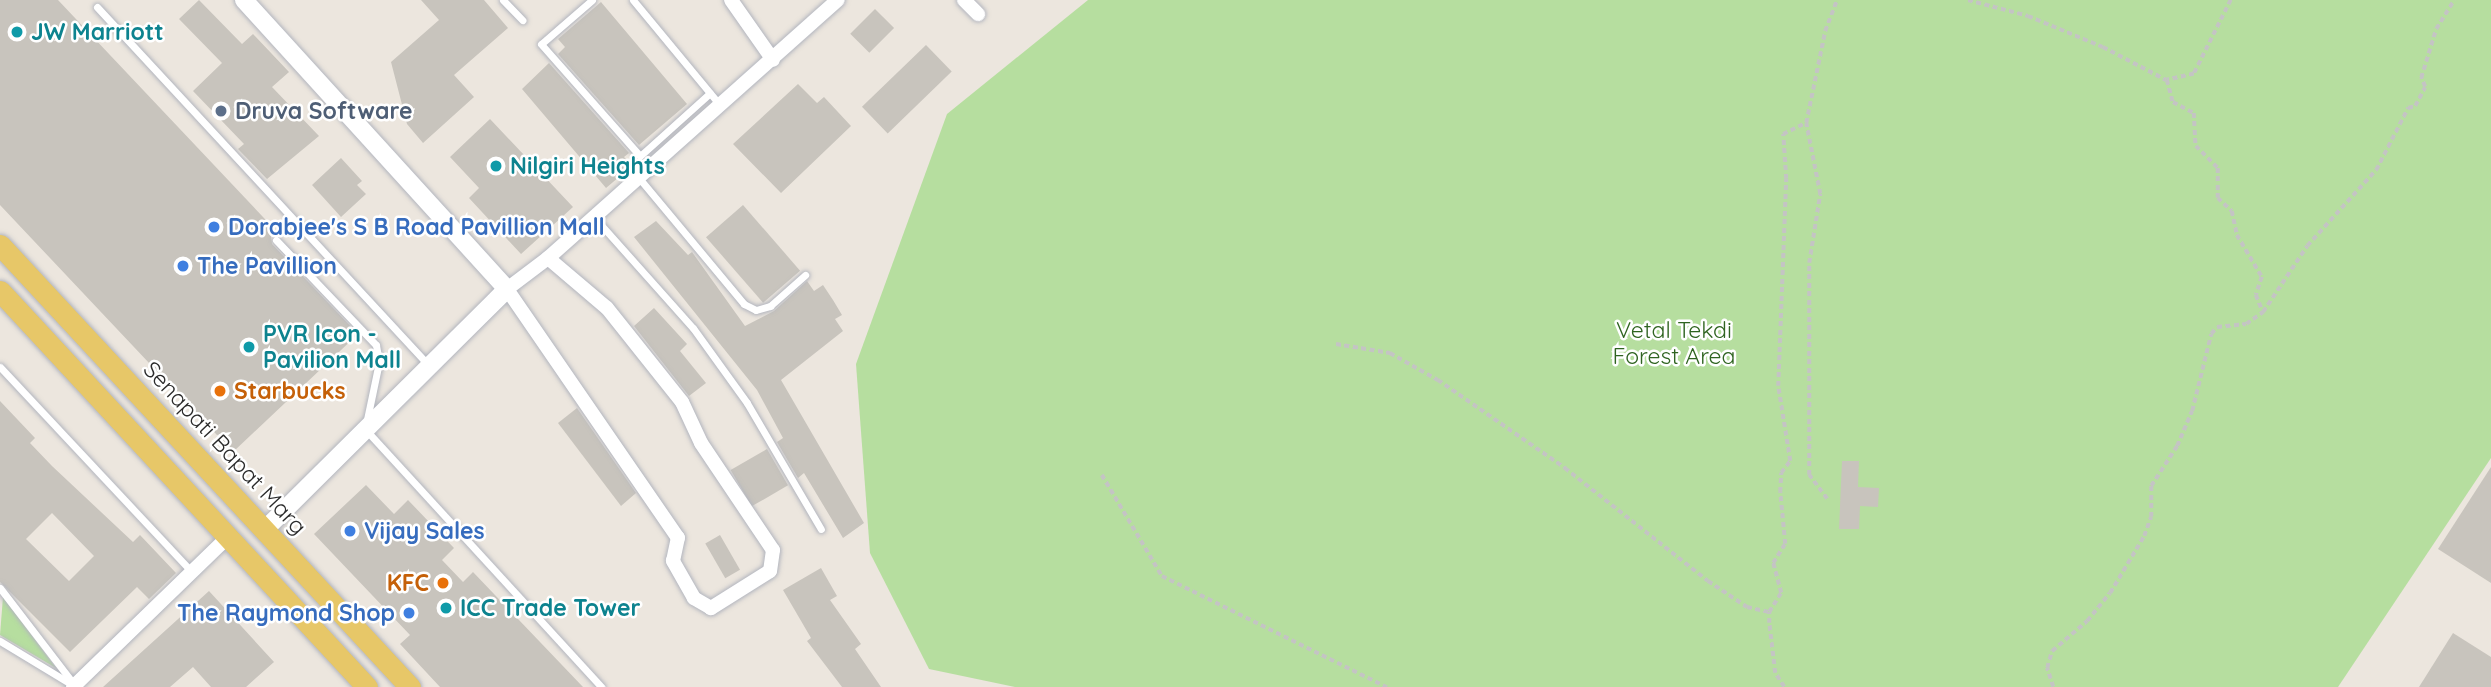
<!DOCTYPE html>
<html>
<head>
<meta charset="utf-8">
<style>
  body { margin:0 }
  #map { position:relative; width:2491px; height:687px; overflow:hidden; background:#ece6de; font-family:Quicksand,sans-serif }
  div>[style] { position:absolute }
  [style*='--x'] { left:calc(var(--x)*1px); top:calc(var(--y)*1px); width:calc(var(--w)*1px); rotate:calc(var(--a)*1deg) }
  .green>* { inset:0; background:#b6de9f }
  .building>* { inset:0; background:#c8c4bd; transform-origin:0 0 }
  .path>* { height:3.5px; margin-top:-1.75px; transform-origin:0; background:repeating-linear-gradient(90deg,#c4c4c4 0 5px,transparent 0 8.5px) }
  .roads { filter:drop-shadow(0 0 2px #b2b5be) drop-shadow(0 0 2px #b2b5be) }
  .service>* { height:7px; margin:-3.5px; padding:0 3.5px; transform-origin:3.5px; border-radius:3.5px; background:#fff }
  .minor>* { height:14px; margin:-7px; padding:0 7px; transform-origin:7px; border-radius:7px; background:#fff }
  .tertiary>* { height:18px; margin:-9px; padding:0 9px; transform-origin:9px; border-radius:9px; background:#fff }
  .primary>* { height:21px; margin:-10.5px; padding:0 10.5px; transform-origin:10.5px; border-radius:10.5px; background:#e7c768 }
  .dots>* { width:19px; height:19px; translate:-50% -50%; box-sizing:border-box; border:4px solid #fff; border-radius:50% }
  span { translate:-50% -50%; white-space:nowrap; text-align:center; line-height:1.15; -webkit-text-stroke:5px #fff; paint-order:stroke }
  .culture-label { font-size:23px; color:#0d838f; font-weight:700 }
  .left { translate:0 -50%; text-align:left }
  .service-label { font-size:23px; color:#4e5e75; font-weight:700 }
  .shop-label { font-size:23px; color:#366cbe; font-weight:700 }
  .right { translate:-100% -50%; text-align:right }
  .park-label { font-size:23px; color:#2f6420 }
  .food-label { font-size:23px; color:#c56008; font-weight:700 }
  .street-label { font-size:23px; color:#2b2b2b }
</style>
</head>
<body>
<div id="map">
  <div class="green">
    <i style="clip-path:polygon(1088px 0,2491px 0,2491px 458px,2338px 687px,1015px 687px,929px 669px,870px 553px,856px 364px,947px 114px)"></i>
    <i style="clip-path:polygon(3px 597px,56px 668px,0 635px)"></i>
  </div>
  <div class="building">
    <i style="clip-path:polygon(0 0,58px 0,280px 235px,271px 236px,272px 244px,358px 334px,233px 452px,0 205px)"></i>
    <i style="clip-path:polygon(199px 0,242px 44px,253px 34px,289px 72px,272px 87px,319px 136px,267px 179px,238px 149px,244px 144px,193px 91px,222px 63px,179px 19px)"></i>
    <i style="clip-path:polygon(421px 0,484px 0,508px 28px,454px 75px,474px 97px,423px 143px,407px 124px,391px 62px,439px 20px)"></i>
    <i style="clip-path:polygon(601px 2px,687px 104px,639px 145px,558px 54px,565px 47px,558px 39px)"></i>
    <i style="left:875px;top:9px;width:27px;height:35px;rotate:45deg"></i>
    <i style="left:926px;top:45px;width:37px;height:89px;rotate:46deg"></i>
    <i style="clip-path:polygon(549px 63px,629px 153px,624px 157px,632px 166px,606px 188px,522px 89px)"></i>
    <i style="clip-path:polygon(798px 84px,817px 103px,824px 97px,851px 126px,781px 193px,733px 144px)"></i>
    <i style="clip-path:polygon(490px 119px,573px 207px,521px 254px,469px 198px,479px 188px,450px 157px)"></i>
    <i style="clip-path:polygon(341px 158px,362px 181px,357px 185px,366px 194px,341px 217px,312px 185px)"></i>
    <i style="left:743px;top:205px;width:87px;height:49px;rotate:49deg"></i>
    <i style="clip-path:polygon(656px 221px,688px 255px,692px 252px,745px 326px,774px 311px,807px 281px,814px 291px,823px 285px,833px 300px,842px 315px,835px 319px,843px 331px,781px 380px,864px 523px,843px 538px,804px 473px,798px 478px,777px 442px,783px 438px,757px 390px,634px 237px)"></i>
    <i style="clip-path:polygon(654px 308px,687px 344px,680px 351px,706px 383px,689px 396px,634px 326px)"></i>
    <i style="clip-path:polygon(evenodd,0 401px,35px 438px,30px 443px,52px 466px,133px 542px,140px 535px,176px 573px,149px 599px,137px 587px,70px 652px,0 582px,0 401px,52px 513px,94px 556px,69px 581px,26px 539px,52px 513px)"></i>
    <i style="clip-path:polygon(577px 408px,636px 493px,621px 506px,558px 423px)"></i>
    <i style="left:767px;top:449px;width:42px;height:42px;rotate:60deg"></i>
    <i style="clip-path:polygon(1842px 461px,1859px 461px,1858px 487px,1879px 488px,1878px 507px,1860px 506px,1859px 529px,1839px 529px)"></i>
    <i style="clip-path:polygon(2491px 467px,2491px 583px,2438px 549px)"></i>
    <i style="clip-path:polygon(366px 485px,394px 514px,408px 500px,454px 548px,442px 560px,463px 582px,473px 572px,583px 687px,440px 687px,400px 644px,410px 635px,314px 534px)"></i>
    <i style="left:720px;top:535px;width:40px;height:17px;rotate:60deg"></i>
    <i style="clip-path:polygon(821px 568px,837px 596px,830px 600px,861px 644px,855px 649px,881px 687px,842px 687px,807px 641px,811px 638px,783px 590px)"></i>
    <i style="clip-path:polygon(209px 591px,274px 662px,246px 687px,211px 687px,193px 667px,170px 687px,103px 687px)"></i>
    <i style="clip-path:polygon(2453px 633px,2491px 657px,2491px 687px,2419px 687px)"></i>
  </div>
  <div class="path">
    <i style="--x:1968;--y:0;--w:62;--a:14.9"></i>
    <i style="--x:2028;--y:16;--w:81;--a:22.5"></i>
    <i style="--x:2103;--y:47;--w:71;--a:27.6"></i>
    <i style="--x:2231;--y:0;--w:83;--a:116.6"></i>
    <i style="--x:2194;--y:74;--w:28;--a:167"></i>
    <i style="--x:2167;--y:80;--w:23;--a:75"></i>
    <i style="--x:2173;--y:102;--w:24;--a:28"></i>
    <i style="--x:2194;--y:113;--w:33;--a:87"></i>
    <i style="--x:2196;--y:146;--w:31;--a:45"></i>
    <i style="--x:2218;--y:168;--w:30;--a:90"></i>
    <i style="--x:2218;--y:198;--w:19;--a:43"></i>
    <i style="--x:2232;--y:211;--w:25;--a:78"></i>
    <i style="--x:2237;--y:235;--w:49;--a:59.2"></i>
    <i style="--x:2262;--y:277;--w:19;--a:108"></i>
    <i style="--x:2256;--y:295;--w:18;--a:68"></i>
    <i style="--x:1336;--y:344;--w:55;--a:9.5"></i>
    <i style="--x:1390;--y:353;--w:55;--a:29.4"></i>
    <i style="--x:1438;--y:380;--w:155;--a:34.7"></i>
    <i style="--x:1565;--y:468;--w:182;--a:38.3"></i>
    <i style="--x:1708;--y:581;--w:47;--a:33.7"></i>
    <i style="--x:1747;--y:607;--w:23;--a:13"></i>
    <i style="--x:1102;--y:475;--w:117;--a:59.3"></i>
    <i style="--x:1162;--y:576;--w:251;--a:26.3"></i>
    <i style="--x:1827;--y:499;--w:30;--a:-127"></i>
    <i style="--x:1809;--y:475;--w:212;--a:-90"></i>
    <i style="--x:1809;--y:263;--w:70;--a:-80.9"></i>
    <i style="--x:1820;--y:194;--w:72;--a:-101.2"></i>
    <i style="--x:1806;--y:123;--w:94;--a:-78.3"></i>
    <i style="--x:1825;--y:31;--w:33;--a:-69"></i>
    <i style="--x:1784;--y:687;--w:17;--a:-123"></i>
    <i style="--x:1775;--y:673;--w:50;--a:-96.8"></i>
    <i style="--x:1769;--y:623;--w:11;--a:-90"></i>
    <i style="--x:1769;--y:612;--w:22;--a:-58"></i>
    <i style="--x:1781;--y:593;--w:31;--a:-105"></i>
    <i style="--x:1773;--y:563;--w:22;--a:-58"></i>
    <i style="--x:1785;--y:544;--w:52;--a:-95.5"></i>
    <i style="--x:1780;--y:492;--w:19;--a:-87"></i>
    <i style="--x:1781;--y:473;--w:15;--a:-53"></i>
    <i style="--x:1790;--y:461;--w:76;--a:-99.1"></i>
    <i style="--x:1778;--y:386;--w:207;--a:-87.8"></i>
    <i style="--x:1786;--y:179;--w:45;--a:-93.8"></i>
    <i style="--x:1783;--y:134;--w:25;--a:-26"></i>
    <i style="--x:2053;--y:687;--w:20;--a:-108"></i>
    <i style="--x:2047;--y:668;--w:18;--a:-74"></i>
    <i style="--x:2052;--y:651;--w:46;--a:-40.6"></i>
    <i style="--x:2087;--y:621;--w:36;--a:-51"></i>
    <i style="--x:2110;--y:593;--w:66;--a:-59.2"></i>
    <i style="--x:2144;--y:536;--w:20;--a:-70"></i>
    <i style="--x:2151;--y:517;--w:31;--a:-90"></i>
    <i style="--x:2151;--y:486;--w:48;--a:-57"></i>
    <i style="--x:2177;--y:446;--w:38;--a:-67"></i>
    <i style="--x:2192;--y:411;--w:79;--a:-76.1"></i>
    <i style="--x:2211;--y:334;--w:9;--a:-49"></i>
    <i style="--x:2217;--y:327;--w:29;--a:-6"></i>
    <i style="--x:2246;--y:324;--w:21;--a:-35"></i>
    <i style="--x:2263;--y:312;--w:79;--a:-56.3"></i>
    <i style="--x:2307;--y:246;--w:103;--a:-47.8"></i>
    <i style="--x:2376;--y:170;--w:70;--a:-62.7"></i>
    <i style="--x:2408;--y:108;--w:7;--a:-16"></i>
    <i style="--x:2415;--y:106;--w:21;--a:-62"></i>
    <i style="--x:2425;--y:87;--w:10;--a:-114"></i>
    <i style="--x:2421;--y:78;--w:51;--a:-73"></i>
    <i style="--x:2436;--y:29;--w:34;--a:-58"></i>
  </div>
  <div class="roads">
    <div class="service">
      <i style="--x:503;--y:0;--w:28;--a:46"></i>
      <i style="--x:592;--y:0;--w:67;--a:139.2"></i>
      <i style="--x:541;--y:44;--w:149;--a:48.5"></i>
      <i style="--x:640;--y:156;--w:94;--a:-42"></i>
      <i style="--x:633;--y:0;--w:136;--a:50.4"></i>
      <i style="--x:97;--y:7;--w:489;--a:47.2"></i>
      <i style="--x:639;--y:178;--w:164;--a:50.2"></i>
      <i style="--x:744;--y:304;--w:13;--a:27"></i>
      <i style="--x:756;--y:310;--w:15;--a:-16"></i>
      <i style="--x:770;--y:306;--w:47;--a:-41.5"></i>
      <i style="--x:594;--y:217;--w:149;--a:48.3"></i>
      <i style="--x:693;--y:328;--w:92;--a:54.2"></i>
      <i style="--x:747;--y:403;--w:146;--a:59.6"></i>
      <i style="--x:276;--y:240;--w:145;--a:46.4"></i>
      <i style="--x:376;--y:345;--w:17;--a:80"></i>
      <i style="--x:379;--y:362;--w:68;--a:101.8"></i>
      <i style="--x:365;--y:429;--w:350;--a:47.5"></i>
      <i style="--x:0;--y:367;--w:281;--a:46.9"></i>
      <i style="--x:0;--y:588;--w:125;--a:52.5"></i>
      <i style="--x:0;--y:641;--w:83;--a:31.2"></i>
    </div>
    <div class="minor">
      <i style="--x:731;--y:0;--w:73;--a:55"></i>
      <i style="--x:964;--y:0;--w:20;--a:45"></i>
      <i style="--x:548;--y:258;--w:77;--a:40.3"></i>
      <i style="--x:607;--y:308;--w:120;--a:51.4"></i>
      <i style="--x:682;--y:402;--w:45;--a:65.1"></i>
      <i style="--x:701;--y:443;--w:129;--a:56.1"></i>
      <i style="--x:773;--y:550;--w:21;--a:98"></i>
      <i style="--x:770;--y:571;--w:70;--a:147.9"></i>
      <i style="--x:711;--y:608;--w:20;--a:-150"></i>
      <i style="--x:694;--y:598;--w:43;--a:-119.6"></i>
      <i style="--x:673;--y:561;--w:24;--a:-78"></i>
      <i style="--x:678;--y:538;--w:302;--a:-124.5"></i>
      <i style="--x:507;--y:289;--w:51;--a:-37.1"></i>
      <i style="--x:548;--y:258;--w:388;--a:-41.7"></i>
      <i style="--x:73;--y:687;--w:216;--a:-44.1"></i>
    </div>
    <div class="tertiary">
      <i style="--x:244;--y:0;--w:391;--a:47.7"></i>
      <i style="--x:507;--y:289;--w:341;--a:135.2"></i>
    </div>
    <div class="primary">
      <i style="--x:0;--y:245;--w:603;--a:47.15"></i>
      <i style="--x:0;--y:291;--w:540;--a:47.18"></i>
    </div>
  </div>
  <div class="dots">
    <i style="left:17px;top:32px;background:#0f9aa8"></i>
    <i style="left:221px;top:111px;background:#5c6f8a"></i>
    <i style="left:496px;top:166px;background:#0f9aa8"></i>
    <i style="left:214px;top:227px;background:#3f7fe0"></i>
    <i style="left:183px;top:266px;background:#3f7fe0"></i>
    <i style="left:249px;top:347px;background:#0f9aa8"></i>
    <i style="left:220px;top:391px;background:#e8710a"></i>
    <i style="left:350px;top:531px;background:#3f7fe0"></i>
    <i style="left:443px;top:583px;background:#e8710a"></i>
    <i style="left:446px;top:608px;background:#0f9aa8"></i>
    <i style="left:409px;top:613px;background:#3f7fe0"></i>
  </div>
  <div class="culture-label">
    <span class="left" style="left:31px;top:32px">JW Marriott</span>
    <span class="left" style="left:510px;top:166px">Nilgiri Heights</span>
    <span class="left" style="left:263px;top:347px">PVR Icon -<br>Pavilion Mall</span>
    <span class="left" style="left:460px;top:608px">ICC Trade Tower</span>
  </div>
  <div class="service-label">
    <span class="left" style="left:235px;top:111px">Druva Software</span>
  </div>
  <div class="shop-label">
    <span class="left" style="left:228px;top:227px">Dorabjee's S B Road Pavillion Mall</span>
    <span class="left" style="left:197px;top:266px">The Pavillion</span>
    <span class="left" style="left:364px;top:531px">Vijay Sales</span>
    <span class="right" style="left:395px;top:613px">The Raymond Shop</span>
  </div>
  <div class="park-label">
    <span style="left:1674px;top:343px">Vetal Tekdi<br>Forest Area</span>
  </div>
  <div class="food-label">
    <span class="left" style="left:234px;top:391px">Starbucks</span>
    <span class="right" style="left:429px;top:583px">KFC</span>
  </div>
  <div class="street-label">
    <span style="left:225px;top:448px;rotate:47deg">Senapati Bapat Marg</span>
  </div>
</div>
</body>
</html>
